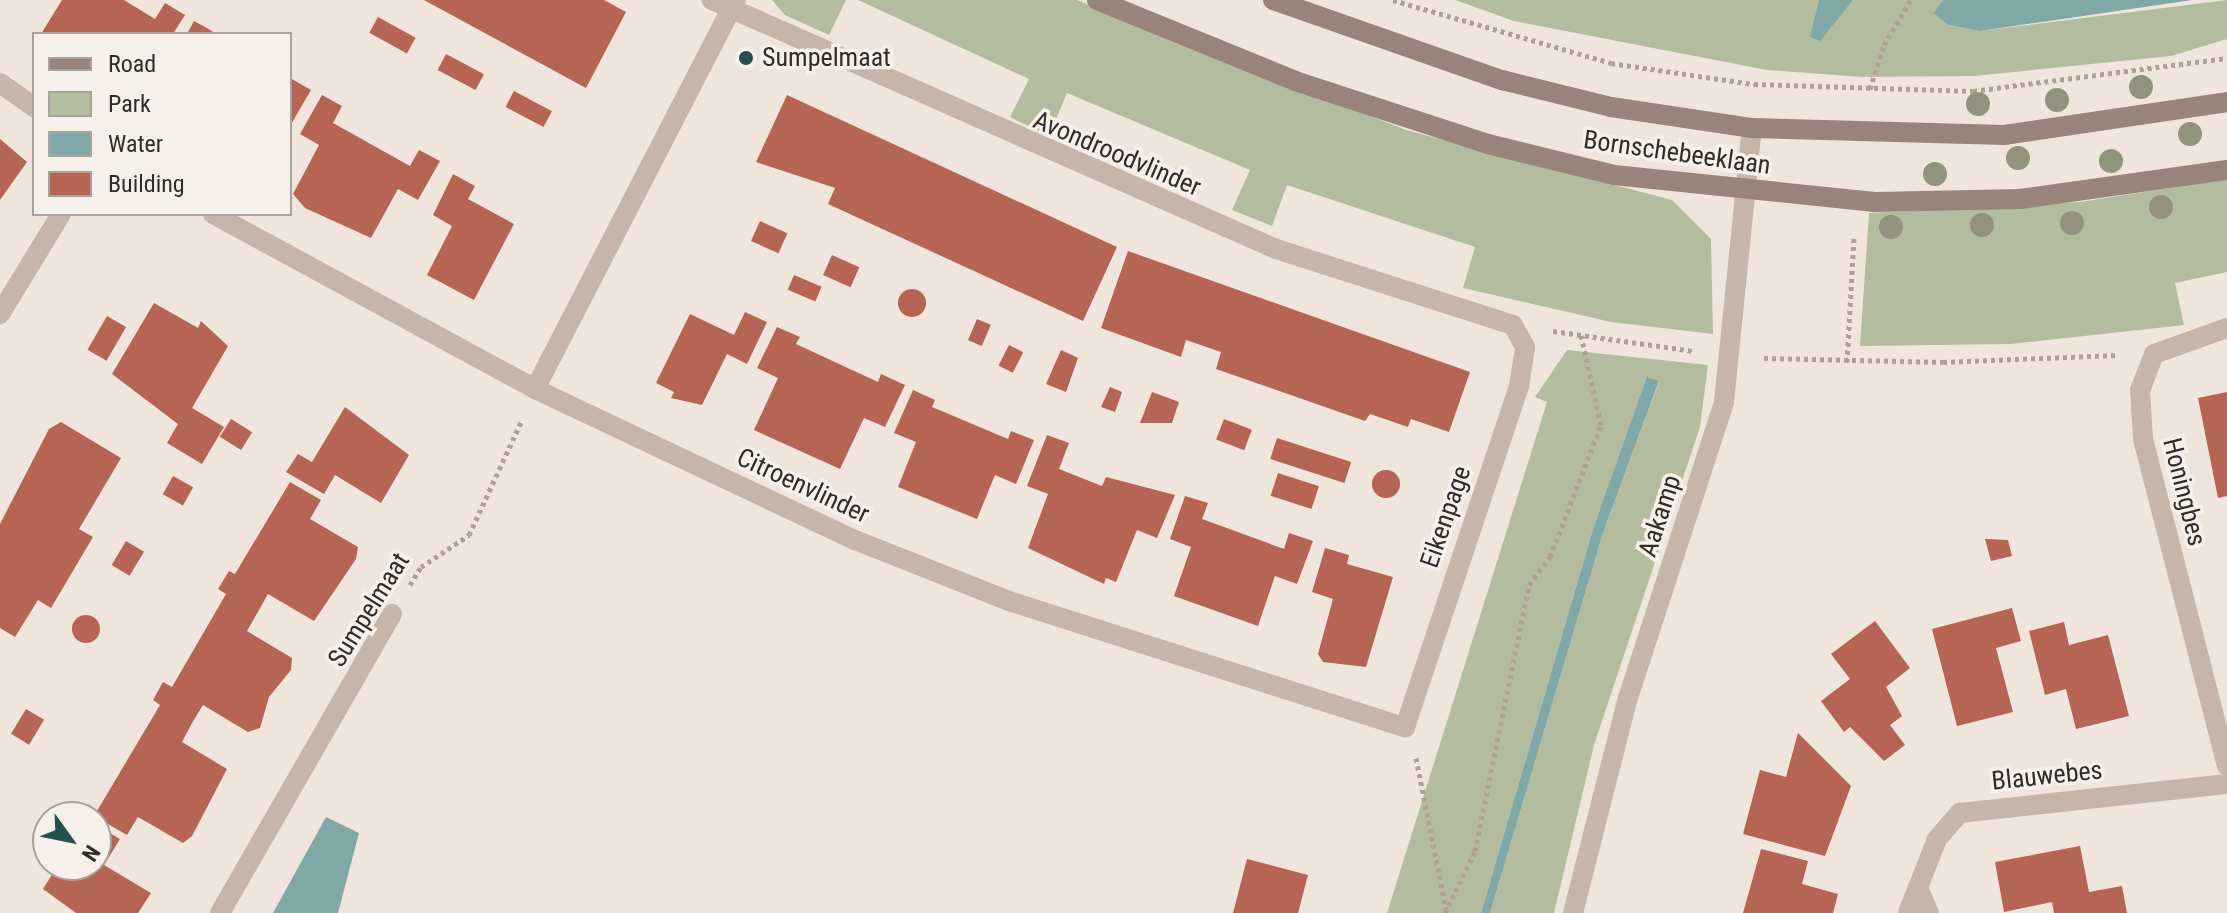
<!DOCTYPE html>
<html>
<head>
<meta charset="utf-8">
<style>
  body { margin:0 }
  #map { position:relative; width:2227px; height:913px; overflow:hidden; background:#efe5dd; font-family:"Roboto Condensed",sans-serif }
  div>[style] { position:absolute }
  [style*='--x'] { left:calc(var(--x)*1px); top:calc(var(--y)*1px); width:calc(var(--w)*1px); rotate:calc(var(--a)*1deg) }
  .green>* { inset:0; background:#b4bc9f }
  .water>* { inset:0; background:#80a8a6 }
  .building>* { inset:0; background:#b66454; transform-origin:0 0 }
  .round { border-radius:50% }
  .path>* { height:5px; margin-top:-2.5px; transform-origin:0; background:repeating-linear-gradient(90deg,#b19f95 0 4px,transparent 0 8px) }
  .street>* { height:20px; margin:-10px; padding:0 10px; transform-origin:10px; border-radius:10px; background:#c5b5ab }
  .secondary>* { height:20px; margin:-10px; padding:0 10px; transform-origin:10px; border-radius:10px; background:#98847c }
  .trees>* { width:24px; height:24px; margin:-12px; border-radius:50%; background:#92927e }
  .dots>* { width:22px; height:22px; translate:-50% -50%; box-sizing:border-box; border:4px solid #f7efe9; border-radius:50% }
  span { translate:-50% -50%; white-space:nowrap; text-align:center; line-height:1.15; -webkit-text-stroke:7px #f7efe9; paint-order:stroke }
  .poi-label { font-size:26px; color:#342b29 }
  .left { translate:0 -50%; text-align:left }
  .street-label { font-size:26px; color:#342b29 }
  .legend { position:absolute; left:32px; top:32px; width:260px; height:184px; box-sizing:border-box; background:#f7efe9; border:2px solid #a9a19c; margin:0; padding:10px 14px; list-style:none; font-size:24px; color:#342b29 }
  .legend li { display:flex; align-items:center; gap:16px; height:40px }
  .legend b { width:40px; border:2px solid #a9a19c }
  .north { position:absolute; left:32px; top:801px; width:80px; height:80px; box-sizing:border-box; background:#f7efe9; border:2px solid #a9a19c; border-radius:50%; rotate:123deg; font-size:22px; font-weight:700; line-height:32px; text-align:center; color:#342b29 }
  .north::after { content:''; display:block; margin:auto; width:28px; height:36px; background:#24504f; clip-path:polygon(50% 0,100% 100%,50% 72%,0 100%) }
</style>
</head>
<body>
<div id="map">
  <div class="green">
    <i style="clip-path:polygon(772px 0,846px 0,829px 35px,785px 15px)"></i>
    <i style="clip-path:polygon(858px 0,1077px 0,1406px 130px,1672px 200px,1711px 239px,1713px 334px,1611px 322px,1463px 288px,1475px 247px,1287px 185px,1272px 226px,1232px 210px,1250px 170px,1067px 93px,1049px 136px,1010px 117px,1029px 79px)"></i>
    <i style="clip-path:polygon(1455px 0,1819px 0,1840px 14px,1853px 0,1943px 0,1933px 13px,1948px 25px,1980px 31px,2227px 0,2227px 39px,2171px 56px,1974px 76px,1863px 77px,1767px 70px,1514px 21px)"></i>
    <i style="clip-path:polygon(2227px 179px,2227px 272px,2175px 283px,2184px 325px,2011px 344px,1860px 346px,1869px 213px,2080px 202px)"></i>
    <i style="clip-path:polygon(1567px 350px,1708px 365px,1700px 427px,1594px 745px,1554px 913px,1490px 913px,1603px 533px,1659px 382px,1648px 377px,1593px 529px,1481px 913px,1387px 913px,1547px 402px,1535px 397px)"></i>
  </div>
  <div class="water">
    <i style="clip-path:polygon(1819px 0,1853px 0,1820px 41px,1810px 37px)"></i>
    <i style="clip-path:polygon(1943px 0,2192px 0,1980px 31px,1948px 25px,1933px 13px)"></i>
    <i style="clip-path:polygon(1647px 377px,1659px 381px,1603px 533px,1490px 913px,1481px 913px,1593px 529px)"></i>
    <i style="clip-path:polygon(326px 817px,359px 833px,338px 913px,273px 913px)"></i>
  </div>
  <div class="building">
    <i style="clip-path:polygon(62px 0,124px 0,155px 19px,165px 3px,185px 15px,173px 34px,41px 34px)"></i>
    <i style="clip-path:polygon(424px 0,604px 0,626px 12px,586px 88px)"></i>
    <i style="left:378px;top:17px;width:43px;height:18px;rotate:29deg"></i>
    <i style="clip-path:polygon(194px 21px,207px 28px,216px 34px,187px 34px)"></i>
    <i style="left:446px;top:54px;width:43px;height:18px;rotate:28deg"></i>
    <i style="clip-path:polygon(290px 78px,311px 90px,290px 126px)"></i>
    <i style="left:514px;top:91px;width:43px;height:18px;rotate:28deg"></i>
    <i style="clip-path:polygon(322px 95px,342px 106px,333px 123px,410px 166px,419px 150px,440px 161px,418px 200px,398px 189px,371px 238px,305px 208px,293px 194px,319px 145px,300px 134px)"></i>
    <i style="clip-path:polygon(787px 95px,1117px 247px,1083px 321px,828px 204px,835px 188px,756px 162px)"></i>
    <i style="clip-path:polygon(0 139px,27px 162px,0 200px)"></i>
    <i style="clip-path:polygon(453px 174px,475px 186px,468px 199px,514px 224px,474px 300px,427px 275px,452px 226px,433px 215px)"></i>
    <i style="left:760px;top:221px;width:30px;height:22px;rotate:24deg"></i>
    <i style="clip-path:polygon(1128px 251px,1470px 372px,1449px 432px,1411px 419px,1408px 427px,1370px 414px,1365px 421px,1216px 369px,1221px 352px,1186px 340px,1181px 357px,1101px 328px)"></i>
    <i style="left:832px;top:255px;width:30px;height:22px;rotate:24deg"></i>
    <i style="left:794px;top:275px;width:30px;height:16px;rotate:23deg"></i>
    <i class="round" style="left:898px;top:289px;width:28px;height:28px"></i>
    <i style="clip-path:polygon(154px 303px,198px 328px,201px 321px,228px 346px,192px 408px,224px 427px,202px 464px,167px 443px,178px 424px,112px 374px)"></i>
    <i style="clip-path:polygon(745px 312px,767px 322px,747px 364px,727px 354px,702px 405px,671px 398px,674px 392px,656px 383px,690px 314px,734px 335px)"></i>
    <i style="left:107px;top:316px;width:22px;height:39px;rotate:30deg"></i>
    <i style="left:977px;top:319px;width:15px;height:23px;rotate:23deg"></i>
    <i style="clip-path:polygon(777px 327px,800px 337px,796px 344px,878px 382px,881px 374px,905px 385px,885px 427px,864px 418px,840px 469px,754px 430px,778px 378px,757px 368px)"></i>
    <i style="left:1009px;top:345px;width:16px;height:23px;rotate:27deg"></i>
    <i style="clip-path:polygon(1061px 350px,1078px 358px,1066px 392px,1046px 384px)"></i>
    <i style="clip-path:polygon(1110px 387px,1122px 392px,1115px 412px,1101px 407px)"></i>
    <i style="clip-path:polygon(913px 390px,935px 400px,932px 407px,1008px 439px,1011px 431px,1034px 440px,1016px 484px,995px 475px,977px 519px,898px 487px,916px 442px,894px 433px)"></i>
    <i style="clip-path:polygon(1152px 392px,1179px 402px,1172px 423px,1140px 423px)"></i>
    <i style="clip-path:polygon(2227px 392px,2227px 496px,2218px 498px,2198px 398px)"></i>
    <i style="clip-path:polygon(345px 407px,409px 455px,381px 503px,335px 475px,324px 494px,286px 472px,298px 454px,312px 462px)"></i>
    <i style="left:231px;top:419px;width:25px;height:21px;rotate:32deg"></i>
    <i style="left:1224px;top:419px;width:30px;height:22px;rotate:21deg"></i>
    <i style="clip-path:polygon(61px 422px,121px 458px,79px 529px,93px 537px,51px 608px,38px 600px,15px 637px,0 628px,0 524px,49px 429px)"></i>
    <i style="clip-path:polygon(1047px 435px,1069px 443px,1059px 469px,1102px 486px,1106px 477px,1175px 495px,1157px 538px,1137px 530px,1116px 582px,1106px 578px,1104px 584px,1028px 548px,1048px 494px,1027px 486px)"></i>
    <i style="left:1277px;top:438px;width:78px;height:22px;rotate:18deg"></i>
    <i class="round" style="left:1372px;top:470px;width:28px;height:28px"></i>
    <i style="left:1278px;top:473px;width:43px;height:24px;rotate:18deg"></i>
    <i style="left:173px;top:476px;width:23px;height:21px;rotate:29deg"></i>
    <i style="clip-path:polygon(290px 482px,321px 500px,310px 519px,358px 547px,356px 559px,314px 621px,268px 594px,247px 631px,292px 658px,291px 670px,269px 697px,260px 728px,248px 732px,203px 705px,192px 723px,182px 742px,227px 769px,192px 836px,183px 843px,138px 817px,127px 835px,94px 816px,160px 705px,153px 700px,163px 682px,172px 687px,226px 594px,218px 589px,229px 571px,235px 574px)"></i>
    <i style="clip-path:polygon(1185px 496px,1208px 503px,1202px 519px,1284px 549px,1289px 533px,1313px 541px,1297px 584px,1275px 576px,1258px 626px,1174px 596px,1191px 547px,1170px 539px)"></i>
    <i style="clip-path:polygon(1985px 539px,2008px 540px,2012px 556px,1991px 561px)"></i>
    <i style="left:126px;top:541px;width:21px;height:28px;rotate:31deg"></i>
    <i style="clip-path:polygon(1325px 548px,1349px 555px,1347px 564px,1393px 577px,1366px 667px,1323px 662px,1318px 654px,1333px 599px,1312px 592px)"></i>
    <i style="clip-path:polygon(2012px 608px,2021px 641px,1996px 648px,2013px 712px,1957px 726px,1932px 629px)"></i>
    <i class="round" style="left:72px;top:615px;width:28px;height:28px"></i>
    <i style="clip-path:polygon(1875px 621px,1910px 668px,1886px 687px,1902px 716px,1890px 725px,1905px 745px,1884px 761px,1850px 727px,1844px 732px,1821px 701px,1850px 679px,1831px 654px)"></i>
    <i style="clip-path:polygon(2064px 622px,2069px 645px,2108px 635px,2129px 716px,2076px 729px,2066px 689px,2045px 695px,2029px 631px)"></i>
    <i style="left:26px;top:709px;width:21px;height:29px;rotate:31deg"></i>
    <i style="clip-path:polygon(1798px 733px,1851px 786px,1825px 856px,1743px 834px,1760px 770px,1786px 777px)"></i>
    <i style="clip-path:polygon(96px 825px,120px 839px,104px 865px,151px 893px,138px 913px,76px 913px,43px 889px,58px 865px,96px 865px)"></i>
    <i style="clip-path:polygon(2080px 846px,2089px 892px,2122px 886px,2127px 913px,2054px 913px,2052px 902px,2004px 912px,1995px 862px)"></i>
    <i style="clip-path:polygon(1761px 849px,1808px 861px,1802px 884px,1838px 894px,1833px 913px,1743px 913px)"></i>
    <i style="clip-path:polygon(1247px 859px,1308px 875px,1298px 913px,1233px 913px)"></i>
  </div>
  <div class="path">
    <i style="--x:1393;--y:0;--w:227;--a:16.1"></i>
    <i style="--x:1611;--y:63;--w:145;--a:8.4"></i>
    <i style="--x:1754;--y:84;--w:219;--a:1.8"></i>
    <i style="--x:1973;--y:91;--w:256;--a:-7.4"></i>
    <i style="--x:1870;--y:89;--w:46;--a:-72.3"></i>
    <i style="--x:1884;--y:45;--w:52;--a:-59"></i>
    <i style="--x:1553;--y:331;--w:142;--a:8.1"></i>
    <i style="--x:1764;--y:358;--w:179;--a:1.3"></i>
    <i style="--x:1943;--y:362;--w:174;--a:-2.3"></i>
    <i style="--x:1847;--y:362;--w:127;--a:-86.8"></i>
    <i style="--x:410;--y:585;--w:21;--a:-59"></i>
    <i style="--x:421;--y:567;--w:58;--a:-33.7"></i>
    <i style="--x:469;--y:535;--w:127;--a:-65.3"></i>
    <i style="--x:1416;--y:758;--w:154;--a:78.8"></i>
    <i style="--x:1445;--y:913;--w:69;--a:-64.2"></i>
    <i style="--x:1475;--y:851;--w:271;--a:-78.5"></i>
    <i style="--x:1529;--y:585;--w:35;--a:-53"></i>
    <i style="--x:1550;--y:557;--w:142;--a:-68.9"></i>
    <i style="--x:1601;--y:425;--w:92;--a:-102.5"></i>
  </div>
  <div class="street">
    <i style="--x:0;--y:83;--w:42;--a:35.2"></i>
    <i style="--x:213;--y:214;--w:366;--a:28.5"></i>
    <i style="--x:535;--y:389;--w:354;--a:25.3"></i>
    <i style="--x:855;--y:540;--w:166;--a:21.6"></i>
    <i style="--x:1009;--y:601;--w:416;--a:17.7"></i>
    <i style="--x:1405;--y:727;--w:360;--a:-71.5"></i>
    <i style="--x:1519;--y:386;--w:39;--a:-81"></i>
    <i style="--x:1525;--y:347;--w:25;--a:-119"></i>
    <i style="--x:1513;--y:325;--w:249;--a:-162.2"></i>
    <i style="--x:1276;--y:249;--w:617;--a:-156.18"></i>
    <i style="--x:0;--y:314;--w:117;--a:-58.6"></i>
    <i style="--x:2227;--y:328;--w:77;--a:160.4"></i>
    <i style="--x:2154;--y:354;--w:39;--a:111"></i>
    <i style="--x:2140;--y:390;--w:49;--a:86.5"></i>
    <i style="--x:2143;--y:439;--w:337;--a:75.6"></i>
    <i style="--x:535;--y:389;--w:438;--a:-62.7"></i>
    <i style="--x:1919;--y:890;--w:25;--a:67"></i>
    <i style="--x:220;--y:913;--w:345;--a:-60.1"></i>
    <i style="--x:1573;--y:913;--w:222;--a:-75.7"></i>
    <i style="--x:1628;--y:698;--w:311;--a:-72"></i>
    <i style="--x:1724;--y:402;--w:275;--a:-84.2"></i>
    <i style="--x:1908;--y:913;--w:79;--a:-68.6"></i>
    <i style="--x:1937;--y:839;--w:35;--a:-49"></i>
    <i style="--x:1960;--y:813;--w:269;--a:-6.2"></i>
  </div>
  <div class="secondary">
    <i style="--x:1097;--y:0;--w:214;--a:22.2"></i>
    <i style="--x:1295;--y:81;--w:203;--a:18.1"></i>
    <i style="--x:1488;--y:144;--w:130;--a:13.8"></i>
    <i style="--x:1614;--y:175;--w:262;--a:5.9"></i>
    <i style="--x:1875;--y:202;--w:145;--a:-1.2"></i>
    <i style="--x:2020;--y:199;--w:209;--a:-8"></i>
    <i style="--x:1273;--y:0;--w:243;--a:19.3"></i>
    <i style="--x:1502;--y:80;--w:112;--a:13.9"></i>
    <i style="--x:1611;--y:107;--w:143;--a:8.5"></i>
    <i style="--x:1752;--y:128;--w:252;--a:1.6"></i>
    <i style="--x:2004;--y:135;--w:225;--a:-8.4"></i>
  </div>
  <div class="trees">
    <i style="left:2141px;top:87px"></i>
    <i style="left:2057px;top:100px"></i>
    <i style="left:1978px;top:104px"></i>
    <i style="left:2190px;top:134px"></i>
    <i style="left:2018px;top:158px"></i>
    <i style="left:2111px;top:161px"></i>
    <i style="left:1935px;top:174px"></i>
    <i style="left:2161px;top:207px"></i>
    <i style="left:2072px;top:223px"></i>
    <i style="left:1982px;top:225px"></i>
    <i style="left:1891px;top:227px"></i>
  </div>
  <div class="dots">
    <i style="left:746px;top:58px;background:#24504f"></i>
  </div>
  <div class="poi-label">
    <span class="left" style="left:762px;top:58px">Sumpelmaat</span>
  </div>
  <div class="street-label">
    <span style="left:1677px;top:153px;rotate:8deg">Bornschebeeklaan</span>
    <span style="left:1117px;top:154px;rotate:23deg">Avondroodvlinder</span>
    <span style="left:803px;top:486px;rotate:25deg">Citroenvlinder</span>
    <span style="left:2184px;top:492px;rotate:76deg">Honingbes</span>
    <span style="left:1660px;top:516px;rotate:-72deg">Aakamp</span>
    <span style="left:1446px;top:517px;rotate:-71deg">Eikenpage</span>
    <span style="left:369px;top:610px;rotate:-58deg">Sumpelmaat</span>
    <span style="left:2047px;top:776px;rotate:-6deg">Blauwebes</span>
  </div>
  <ul class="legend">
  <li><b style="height:10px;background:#98847c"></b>Road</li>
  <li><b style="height:22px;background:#b4bc9f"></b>Park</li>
  <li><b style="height:22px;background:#80a8a6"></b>Water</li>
  <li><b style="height:22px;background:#b66454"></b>Building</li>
  </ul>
  <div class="north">N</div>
</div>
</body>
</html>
